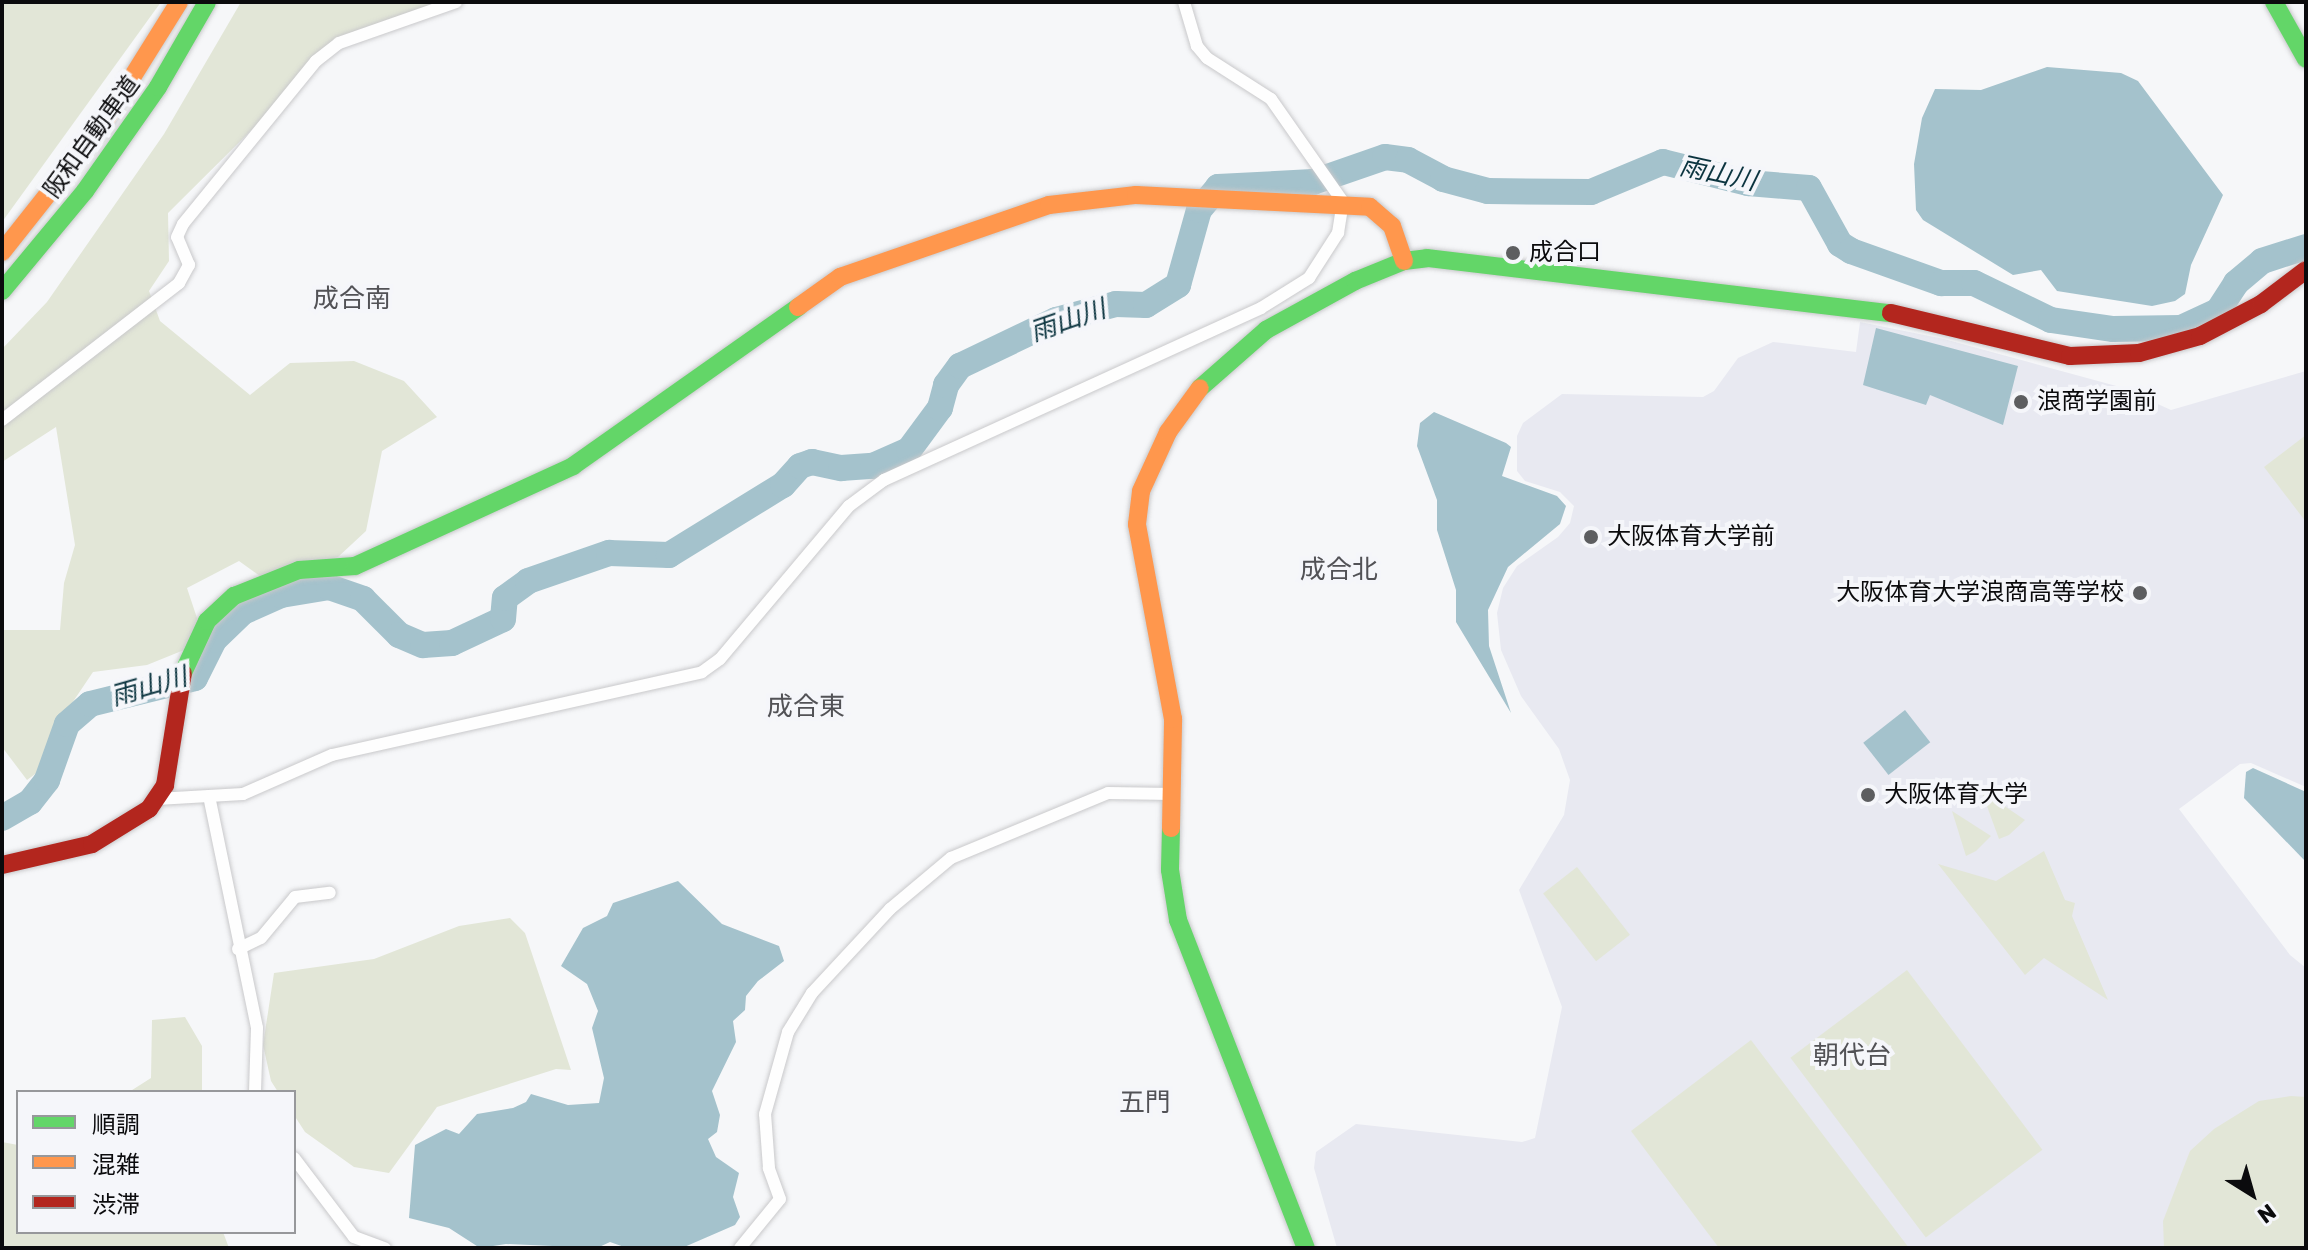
<!DOCTYPE html>
<html>
<head>
<meta charset="utf-8">
<style>
  body { margin:0 }
  #map { position:relative; width:2308px; height:1250px; overflow:hidden; background:#f6f7f9; font-family:Rubik,"Noto Sans JP",sans-serif }
  div>[style] { position:absolute }
  [style*='--x'] { left:calc(var(--x)*1px); top:calc(var(--y)*1px); width:calc(var(--w)*1px); rotate:calc(var(--a)*1deg) }
  .built>* { inset:0; background:#e8e9f1 }
  .green>* { inset:0; background:#e2e6d7; transform-origin:0 0 }
  .water>* { inset:0; background:#a4c2cc; transform-origin:0 0 }
  .river>* { height:26px; margin:-13px; padding:0 13px; transform-origin:13px; border-radius:13px; background:#a4c2cc }
  .roads { filter:drop-shadow(0 0 2px #c9c9cb) drop-shadow(0 0 2px #c9c9cb) }
  .street>* { height:12px; margin:-6px; padding:0 6px; transform-origin:6px; border-radius:6px; background:#fefefe }
  .fast>* { height:18px; margin:-9px; padding:0 9px; transform-origin:9px; border-radius:9px; background:#63d668 }
  .slow>* { height:18px; margin:-9px; padding:0 9px; transform-origin:9px; border-radius:9px; background:#ff974d }
  .jam>* { height:18px; margin:-9px; padding:0 9px; transform-origin:9px; border-radius:9px; background:#b3261e }
  .dots>* { width:22px; height:22px; translate:-50% -50%; box-sizing:border-box; border:4px solid #f5f6fa; border-radius:50% }
  span { translate:-50% -50%; white-space:nowrap; text-align:center; line-height:1.15; -webkit-text-stroke:8px #f5f6fa; paint-order:stroke }
  .street-label { font-size:24px; color:#0b0b0d }
  .poi-label { font-size:24px; color:#0b0b0d }
  .left { translate:0 -50%; text-align:left }
  .right { translate:-100% -50%; text-align:right }
  .water-label { font-size:26px; color:#0b343f; font-style:italic }
  .neighbourhood-label { font-size:26px; color:#525256 }
  .frame { position:absolute; inset:0; border:4px solid #0b0b0d; pointer-events:none }
  .legend { position:absolute; left:16px; top:1090px; width:280px; height:144px; box-sizing:border-box; background:#f5f6fa; border:2px solid #97989b; margin:0; padding:10px 14px; list-style:none; font-size:24px; color:#0b0b0d }
  .legend li { display:flex; align-items:center; gap:16px; height:40px }
  .legend b { width:40px; border:2px solid #97989b }
  .north { position:absolute; left:2212px; top:1154px; width:80px; height:80px; -webkit-text-stroke:6px #f5f6fa; paint-order:stroke; rotate:143deg; font-size:22px; font-weight:700; line-height:32px; text-align:center; color:#0b0b0d }
  .north::after { content:''; display:block; margin:auto; width:28px; height:36px; background:#0b0b0d; clip-path:polygon(50% 0,100% 100%,50% 72%,0 100%) }
</style>
</head>
<body>
<div id="map">
  <div class="built">
    <i style="clip-path:polygon(1860px 322px,1944px 339px,2120px 387px,2171px 410px,2306px 371px,2306px 787px,2251px 763px,2240px 764px,2179px 809px,2290px 955px,2306px 968px,2306px 1248px,1337px 1248px,1314px 1168px,1316px 1152px,1356px 1124px,1522px 1142px,1535px 1138px,1562px 1007px,1519px 890px,1564px 815px,1570px 780px,1559px 749px,1521px 696px,1501px 650px,1497px 613px,1503px 588px,1517px 566px,1558px 537px,1570px 523px,1574px 506px,1560px 492px,1525px 481px,1517px 471px,1517px 436px,1523px 423px,1562px 394px,1703px 397px,1714px 391px,1738px 358px,1773px 342px,1856px 352px)"></i>
  </div>
  <div class="green">
    <i style="clip-path:polygon(2px 2px,161px 2px,2px 222px)"></i>
    <i style="clip-path:polygon(241px 2px,456px 2px,339px 43px,168px 213px,169px 261px,149px 291px,160px 321px,250px 395px,290px 363px,354px 361px,404px 381px,437px 417px,382px 451px,366px 531px,338px 557px,264px 579px,239px 561px,187px 588px,200px 627px,184px 650px,147px 665px,93px 672px,62px 718px,42px 769px,27px 780px,2px 747px,2px 630px,60px 630px,64px 583px,75px 545px,56px 427px,2px 462px,2px 349px,47px 302px,164px 134px)"></i>
    <i style="clip-path:polygon(2306px 435px,2306px 522px,2264px 467px)"></i>
    <i style="clip-path:polygon(1981px 790px,2025px 820px,2009px 835px,1999px 839px)"></i>
    <i style="clip-path:polygon(1952px 811px,1991px 836px,1976px 851px,1966px 856px)"></i>
    <i style="clip-path:polygon(2044px 851px,2065px 900px,2075px 903px,2072px 916px,2108px 1000px,2044px 958px,2025px 975px,1938px 864px,1996px 881px)"></i>
    <i style="left:1577px;top:867px;width:86px;height:43px;rotate:52deg"></i>
    <i style="clip-path:polygon(510px 918px,525px 933px,571px 1070px,556px 1069px,437px 1107px,389px 1173px,354px 1167px,305px 1132px,294px 1115px,294px 1092px,278px 1092px,271px 1081px,263px 1045px,274px 973px,374px 959px,459px 926px)"></i>
    <i style="left:1907px;top:970px;width:225px;height:146px;rotate:53deg"></i>
    <i style="clip-path:polygon(185px 1017px,202px 1046px,202px 1092px,129px 1092px,151px 1078px,152px 1020px)"></i>
    <i style="clip-path:polygon(1751px 1040px,1909px 1248px,1719px 1248px,1631px 1131px)"></i>
    <i style="clip-path:polygon(2291px 1096px,2306px 1097px,2306px 1248px,2164px 1248px,2163px 1221px,2190px 1151px,2214px 1129px,2259px 1101px)"></i>
    <i style="clip-path:polygon(2px 1142px,18px 1145px,18px 1232px,223px 1232px,229px 1248px,2px 1248px)"></i>
  </div>
  <div class="water">
    <i style="clip-path:polygon(2047px 67px,2121px 73px,2138px 81px,2223px 195px,2191px 265px,2185px 294px,2175px 301px,2152px 306px,2057px 291px,2041px 270px,2013px 275px,1923px 220px,1916px 210px,1914px 164px,1922px 118px,1935px 89px,1981px 90px)"></i>
    <i style="clip-path:polygon(1876px 328px,2018px 366px,2003px 425px,1930px 395px,1926px 405px,1863px 385px)"></i>
    <i style="clip-path:polygon(1434px 412px,1506px 443px,1511px 447px,1502px 476px,1557px 496px,1566px 506px,1560px 524px,1508px 567px,1488px 610px,1489px 646px,1511px 713px,1456px 622px,1456px 590px,1437px 530px,1437px 500px,1417px 446px,1420px 423px)"></i>
    <i style="left:1905px;top:710px;width:41px;height:53px;rotate:52deg"></i>
    <i style="clip-path:polygon(2253px 768px,2306px 792px,2306px 862px,2244px 798px,2246px 772px)"></i>
    <i style="clip-path:polygon(678px 881px,722px 924px,779px 946px,784px 961px,758px 981px,746px 996px,745px 1010px,733px 1021px,736px 1042px,712px 1091px,720px 1115px,717px 1132px,708px 1139px,716px 1157px,739px 1173px,733px 1197px,740px 1217px,735px 1225px,682px 1248px,627px 1248px,610px 1242px,597px 1248px,506px 1244px,480px 1248px,449px 1228px,409px 1218px,415px 1145px,446px 1129px,459px 1134px,477px 1114px,513px 1108px,526px 1102px,531px 1094px,568px 1105px,599px 1103px,604px 1078px,592px 1028px,598px 1011px,587px 984px,561px 966px,583px 928px,607px 916px,613px 903px)"></i>
  </div>
  <div class="river">
    <i style="--x:2;--y:818;--w:32;--a:-30"></i>
    <i style="--x:30;--y:802;--w:28;--a:-52"></i>
    <i style="--x:47;--y:780;--w:59;--a:-70.3"></i>
    <i style="--x:67;--y:724;--w:30;--a:-41"></i>
    <i style="--x:90;--y:704;--w:108;--a:-13.9"></i>
    <i style="--x:195;--y:678;--w:42;--a:-63.4"></i>
    <i style="--x:214;--y:640;--w:40;--a:-44"></i>
    <i style="--x:243;--y:612;--w:42;--a:-24.1"></i>
    <i style="--x:281;--y:595;--w:49;--a:-9.5"></i>
    <i style="--x:329;--y:587;--w:36;--a:19"></i>
    <i style="--x:363;--y:599;--w:51;--a:45"></i>
    <i style="--x:399;--y:635;--w:26;--a:23"></i>
    <i style="--x:423;--y:645;--w:29;--a:-4"></i>
    <i style="--x:452;--y:643;--w:56;--a:-25.2"></i>
    <i style="--x:503;--y:619;--w:21;--a:-85"></i>
    <i style="--x:505;--y:598;--w:29;--a:-36"></i>
    <i style="--x:528;--y:581;--w:86;--a:-19.1"></i>
    <i style="--x:609;--y:553;--w:60;--a:1.9"></i>
    <i style="--x:669;--y:555;--w:134;--a:-31.6"></i>
    <i style="--x:783;--y:485;--w:25;--a:-48"></i>
    <i style="--x:800;--y:466;--w:13;--a:-18"></i>
    <i style="--x:812;--y:462;--w:30;--a:12"></i>
    <i style="--x:841;--y:468;--w:32;--a:-4"></i>
    <i style="--x:873;--y:466;--w:39;--a:-24"></i>
    <i style="--x:909;--y:450;--w:52;--a:-53.6"></i>
    <i style="--x:940;--y:408;--w:24;--a:-75"></i>
    <i style="--x:946;--y:385;--w:24;--a:-54"></i>
    <i style="--x:960;--y:366;--w:106;--a:-25.6"></i>
    <i style="--x:1056;--y:320;--w:62;--a:-14.9"></i>
    <i style="--x:1116;--y:304;--w:30;--a:2"></i>
    <i style="--x:1146;--y:305;--w:38;--a:-32"></i>
    <i style="--x:1178;--y:285;--w:78;--a:-74.4"></i>
    <i style="--x:1199;--y:210;--w:30;--a:-50"></i>
    <i style="--x:1218;--y:187;--w:95;--a:-3"></i>
    <i style="--x:1313;--y:182;--w:76;--a:-19.1"></i>
    <i style="--x:1385;--y:157;--w:23;--a:7"></i>
    <i style="--x:1408;--y:160;--w:40;--a:28"></i>
    <i style="--x:1443;--y:179;--w:47;--a:14.9"></i>
    <i style="--x:1488;--y:191;--w:103;--a:0.6"></i>
    <i style="--x:1591;--y:192;--w:78;--a:-22.6"></i>
    <i style="--x:1663;--y:162;--w:88;--a:13.9"></i>
    <i style="--x:1748;--y:183;--w:61;--a:4.7"></i>
    <i style="--x:1809;--y:188;--w:64;--a:61"></i>
    <i style="--x:1840;--y:244;--w:13;--a:32"></i>
    <i style="--x:1851;--y:251;--w:96;--a:19.6"></i>
    <i style="--x:1941;--y:283;--w:33;--a:0"></i>
    <i style="--x:1974;--y:283;--w:85;--a:25.7"></i>
    <i style="--x:2051;--y:320;--w:63;--a:8.3"></i>
    <i style="--x:2113;--y:329;--w:68;--a:-0.8"></i>
    <i style="--x:2181;--y:328;--w:41;--a:-24.7"></i>
    <i style="--x:2218;--y:311;--w:33;--a:-57"></i>
    <i style="--x:2236;--y:283;--w:34;--a:-40"></i>
    <i style="--x:2262;--y:261;--w:46;--a:-17.7"></i>
  </div>
  <div class="roads">
    <div class="street">
      <i style="--x:2;--y:420;--w:224;--a:-37.7"></i>
      <i style="--x:179;--y:283;--w:21;--a:-61"></i>
      <i style="--x:189;--y:265;--w:30;--a:-113"></i>
      <i style="--x:177;--y:237;--w:14;--a:-65"></i>
      <i style="--x:183;--y:224;--w:210;--a:-50.8"></i>
      <i style="--x:316;--y:61;--w:29;--a:-38"></i>
      <i style="--x:339;--y:43;--w:124;--a:-19.3"></i>
      <i style="--x:209;--y:796;--w:237;--a:78.3"></i>
      <i style="--x:257;--y:1028;--w:64;--a:91.8"></i>
      <i style="--x:157;--y:799;--w:86;--a:-3.3"></i>
      <i style="--x:243;--y:794;--w:97;--a:-23.7"></i>
      <i style="--x:332;--y:755;--w:379;--a:-12.6"></i>
      <i style="--x:702;--y:672;--w:22;--a:-36"></i>
      <i style="--x:720;--y:659;--w:200;--a:-49.9"></i>
      <i style="--x:849;--y:506;--w:44;--a:-36.6"></i>
      <i style="--x:884;--y:480;--w:414;--a:-24.5"></i>
      <i style="--x:1261;--y:308;--w:57;--a:-32"></i>
      <i style="--x:1309;--y:278;--w:54;--a:-57.2"></i>
      <i style="--x:1338;--y:233;--w:31;--a:-81"></i>
      <i style="--x:1343;--y:202;--w:126;--a:-125"></i>
      <i style="--x:1271;--y:99;--w:76;--a:-147.4"></i>
      <i style="--x:1207;--y:58;--w:16;--a:-130"></i>
      <i style="--x:1197;--y:46;--w:46;--a:-106.5"></i>
      <i style="--x:238;--y:949;--w:25;--a:-26"></i>
      <i style="--x:261;--y:938;--w:53;--a:-50.3"></i>
      <i style="--x:295;--y:897;--w:35;--a:-7"></i>
      <i style="--x:294;--y:1158;--w:99;--a:52.8"></i>
      <i style="--x:354;--y:1237;--w:33;--a:20"></i>
      <i style="--x:740;--y:1248;--w:63;--a:-50.8"></i>
      <i style="--x:780;--y:1199;--w:33;--a:-110"></i>
      <i style="--x:769;--y:1168;--w:54;--a:-94.2"></i>
      <i style="--x:765;--y:1114;--w:85;--a:-74.3"></i>
      <i style="--x:788;--y:1032;--w:46;--a:-58.4"></i>
      <i style="--x:812;--y:993;--w:115;--a:-47.1"></i>
      <i style="--x:890;--y:909;--w:80;--a:-39.9"></i>
      <i style="--x:951;--y:858;--w:170;--a:-22.5"></i>
      <i style="--x:1108;--y:793;--w:64;--a:0.9"></i>
    </div>
    <div class="fast">
      <i style="--x:2274;--y:2;--w:65;--a:60.7"></i>
      <i style="--x:2;--y:291;--w:130;--a:-50.3"></i>
      <i style="--x:85;--y:191;--w:127;--a:-54.9"></i>
      <i style="--x:158;--y:87;--w:98;--a:-60"></i>
      <i style="--x:1200;--y:388;--w:88;--a:-41.3"></i>
      <i style="--x:1266;--y:330;--w:102;--a:-28.8"></i>
      <i style="--x:1355;--y:281;--w:53;--a:-22.2"></i>
      <i style="--x:1404;--y:261;--w:23;--a:-7"></i>
      <i style="--x:1427;--y:258;--w:467;--a:6.8"></i>
      <i style="--x:183;--y:673;--w:57;--a:-65.2"></i>
      <i style="--x:207;--y:621;--w:37;--a:-43"></i>
      <i style="--x:234;--y:596;--w:70;--a:-21.8"></i>
      <i style="--x:299;--y:570;--w:56;--a:-4.1"></i>
      <i style="--x:355;--y:566;--w:240;--a:-24.6"></i>
      <i style="--x:573;--y:466;--w:276;--a:-35.2"></i>
      <i style="--x:1171;--y:828;--w:42;--a:91.4"></i>
      <i style="--x:1170;--y:870;--w:51;--a:80.9"></i>
      <i style="--x:1178;--y:920;--w:352;--a:68.7"></i>
    </div>
    <div class="slow">
      <i style="--x:2;--y:252;--w:159;--a:-51.6"></i>
      <i style="--x:101;--y:127;--w:147;--a:-58"></i>
      <i style="--x:798;--y:307;--w:52;--a:-35.5"></i>
      <i style="--x:840;--y:277;--w:221;--a:-19"></i>
      <i style="--x:1049;--y:205;--w:88;--a:-6.6"></i>
      <i style="--x:1136;--y:195;--w:234;--a:2.9"></i>
      <i style="--x:1370;--y:207;--w:29;--a:41"></i>
      <i style="--x:1392;--y:226;--w:37;--a:71"></i>
      <i style="--x:1171;--y:828;--w:109;--a:-88.9"></i>
      <i style="--x:1173;--y:719;--w:198;--a:-100.5"></i>
      <i style="--x:1137;--y:524;--w:33;--a:-83"></i>
      <i style="--x:1141;--y:491;--w:65;--a:-65.4"></i>
      <i style="--x:1168;--y:432;--w:54;--a:-54"></i>
    </div>
    <div class="jam">
      <i style="--x:1891;--y:313;--w:184;--a:13.5"></i>
      <i style="--x:2070;--y:356;--w:69;--a:-2.5"></i>
      <i style="--x:2139;--y:353;--w:63;--a:-15.6"></i>
      <i style="--x:2200;--y:336;--w:69;--a:-27.7"></i>
      <i style="--x:2261;--y:304;--w:56;--a:-37.1"></i>
      <i style="--x:2;--y:865;--w:92;--a:-13.1"></i>
      <i style="--x:92;--y:844;--w:67;--a:-31.6"></i>
      <i style="--x:149;--y:809;--w:29;--a:-56"></i>
      <i style="--x:165;--y:785;--w:113;--a:-80.9"></i>
    </div>
  </div>
  <div class="dots">
    <i style="left:1513px;top:253px;background:#5d5e60"></i>
    <i style="left:2021px;top:402px;background:#5d5e60"></i>
    <i style="left:1591px;top:537px;background:#5d5e60"></i>
    <i style="left:2140px;top:593px;background:#5d5e60"></i>
    <i style="left:1868px;top:795px;background:#5d5e60"></i>
  </div>
  <div class="street-label">
    <span style="left:92px;top:137px;rotate:-54deg">阪和自動車道</span>
  </div>
  <div class="poi-label">
    <span class="left" style="left:1529px;top:253px">成合口</span>
    <span class="left" style="left:2037px;top:402px">浪商学園前</span>
    <span class="left" style="left:1607px;top:537px">大阪体育大学前</span>
    <span class="right" style="left:2124px;top:593px">大阪体育大学浪商高等学校</span>
    <span class="left" style="left:1884px;top:795px">大阪体育大学</span>
  </div>
  <div class="water-label">
    <span style="left:1718px;top:174px;rotate:12deg">雨山川</span>
    <span style="left:1068px;top:321px;rotate:-19deg">雨山川</span>
    <span style="left:149px;top:687px;rotate:-16deg">雨山川</span>
  </div>
  <div class="neighbourhood-label">
    <span style="left:352px;top:299px">成合南</span>
    <span style="left:1339px;top:570px">成合北</span>
    <span style="left:806px;top:707px">成合東</span>
    <span style="left:1852px;top:1056px">朝代台</span>
    <span style="left:1145px;top:1103px">五門</span>
  </div>
  <div class="frame"></div>
  <ul class="legend">
  <li><b style="height:10px;background:#63d668"></b>順調</li>
  <li><b style="height:10px;background:#ff974d"></b>混雑</li>
  <li><b style="height:10px;background:#b3261e"></b>渋滞</li>
  </ul>
  <div class="north">N</div>
</div>
</body>
</html>
